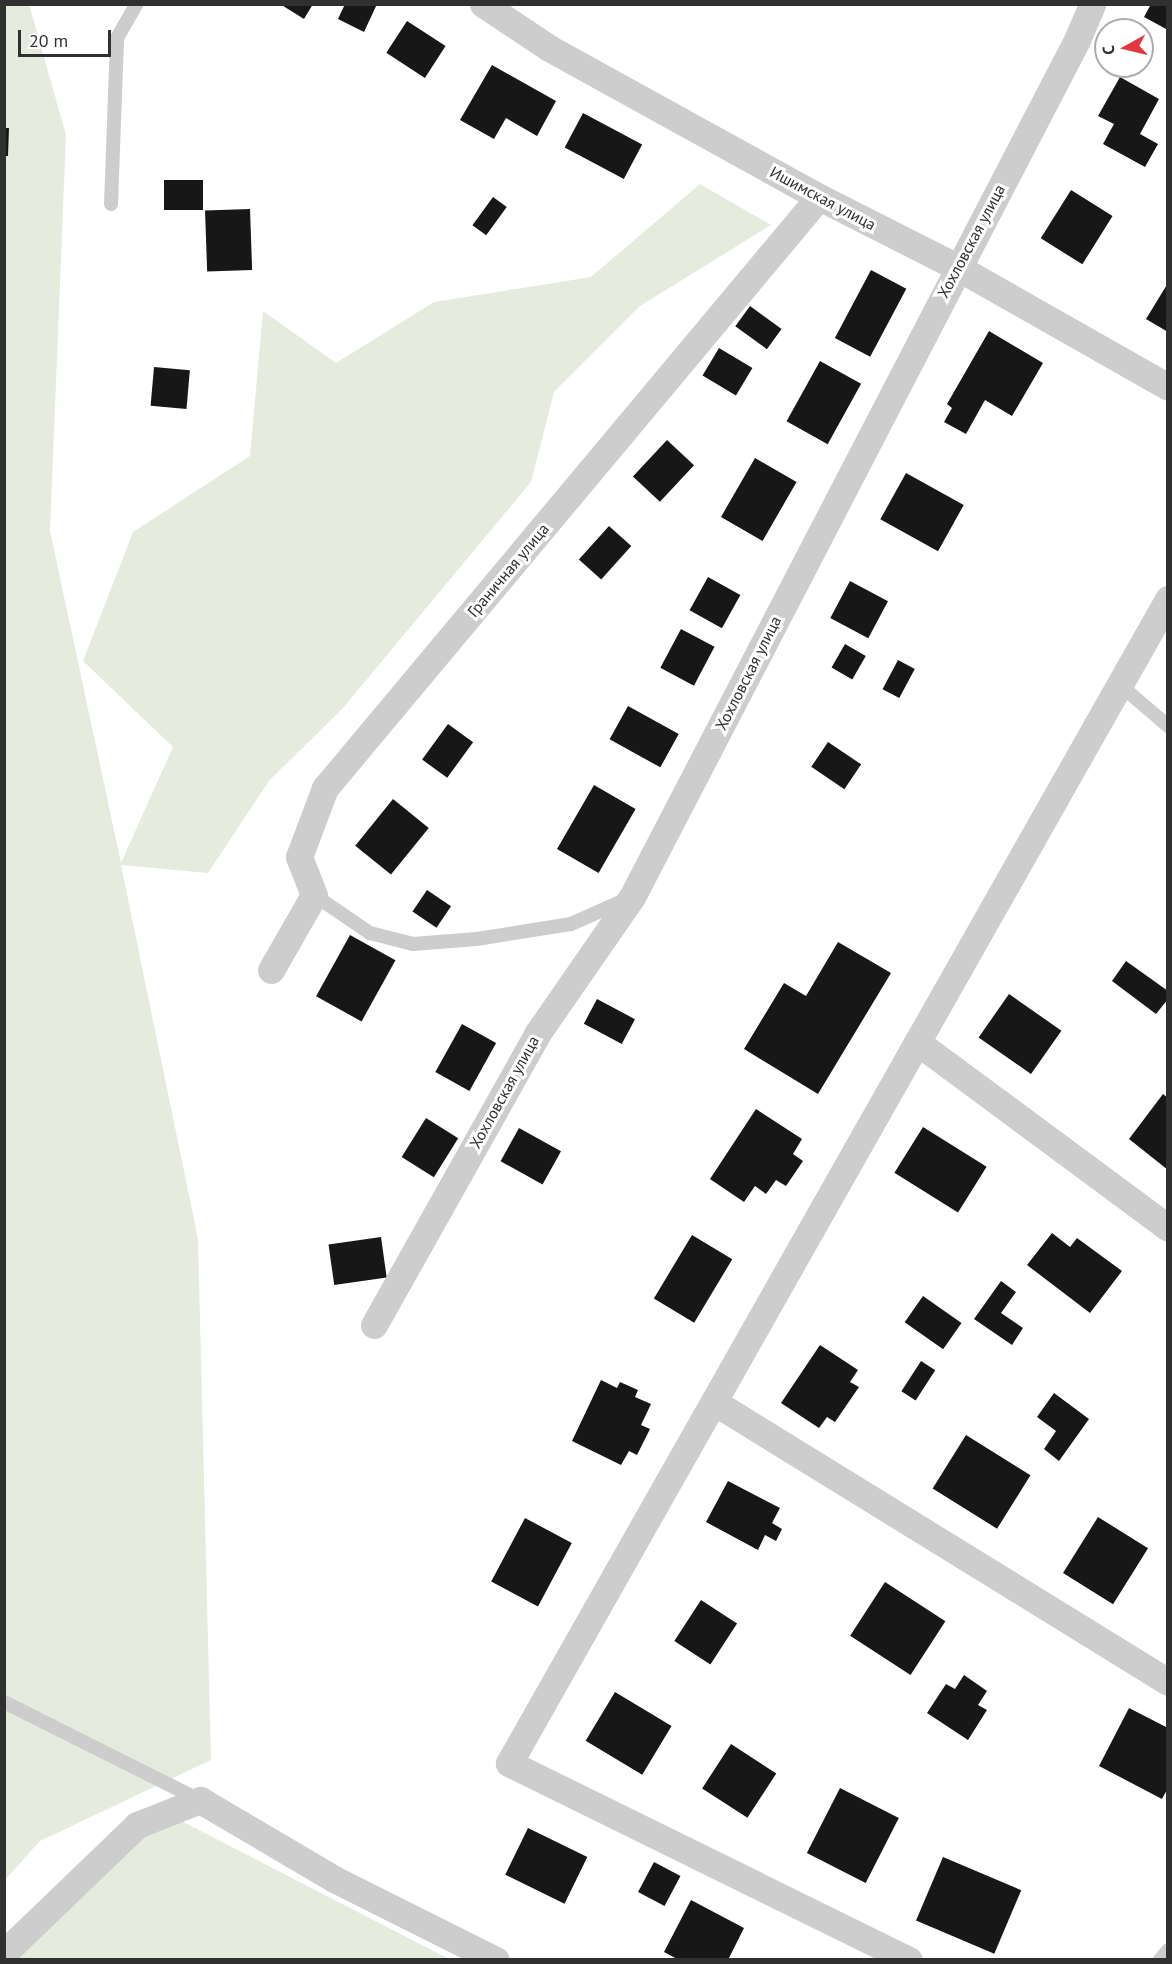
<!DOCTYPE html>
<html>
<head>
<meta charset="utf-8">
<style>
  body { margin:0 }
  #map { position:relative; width:1172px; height:1964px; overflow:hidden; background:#fff; font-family:"PT Sans",sans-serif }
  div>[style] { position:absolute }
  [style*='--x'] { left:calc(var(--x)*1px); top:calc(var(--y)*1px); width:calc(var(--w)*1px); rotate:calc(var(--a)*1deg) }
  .green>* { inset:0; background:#e5ecde }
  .building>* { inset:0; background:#171717; transform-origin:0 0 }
  .lane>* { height:14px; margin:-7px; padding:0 7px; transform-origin:7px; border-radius:7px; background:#cdcdcd }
  .street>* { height:27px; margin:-13.5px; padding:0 13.5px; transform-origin:13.5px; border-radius:13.5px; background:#cdcdcd }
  span { translate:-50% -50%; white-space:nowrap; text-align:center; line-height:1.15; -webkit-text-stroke:6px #fff; paint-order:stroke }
  .street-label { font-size:16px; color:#303030 }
  .frame { position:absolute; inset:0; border:6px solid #303030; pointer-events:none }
  .north { position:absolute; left:1094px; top:18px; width:60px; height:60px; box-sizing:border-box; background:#fff; border:2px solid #acacac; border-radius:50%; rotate:262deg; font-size:16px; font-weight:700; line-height:24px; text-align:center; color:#303030 }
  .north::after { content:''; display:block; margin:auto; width:21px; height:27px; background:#e1383e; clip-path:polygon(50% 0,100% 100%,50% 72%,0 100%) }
  .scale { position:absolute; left:18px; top:30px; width:93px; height:27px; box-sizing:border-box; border:3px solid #303030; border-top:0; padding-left:8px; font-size:18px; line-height:21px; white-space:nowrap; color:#303030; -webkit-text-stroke:4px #fff; paint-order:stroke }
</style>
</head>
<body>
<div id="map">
  <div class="green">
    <i style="clip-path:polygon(29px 4px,66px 135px,50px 531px,121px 863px,173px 747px,83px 661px,133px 532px,250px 456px,263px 311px,336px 363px,434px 302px,591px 277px,700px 184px,771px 225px,640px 306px,554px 392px,531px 482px,343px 708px,269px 781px,208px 873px,121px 865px,198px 1239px,211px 1760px,40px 1841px,5px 1880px,4px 5px)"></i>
    <i style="clip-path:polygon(168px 1814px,449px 1959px,5px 1960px)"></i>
  </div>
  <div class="building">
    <i style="clip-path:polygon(280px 4px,313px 4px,304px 19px)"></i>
    <i style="clip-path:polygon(345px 4px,377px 4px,364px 32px,338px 19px)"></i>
    <i style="clip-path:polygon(1151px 4px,1168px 4px,1168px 30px,1144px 17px)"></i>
    <i style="left:407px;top:21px;width:46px;height:38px;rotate:33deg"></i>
    <i style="clip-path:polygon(492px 65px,556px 101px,537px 136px,506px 118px,494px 139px,460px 120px)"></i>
    <i style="clip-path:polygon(1120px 77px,1159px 99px,1140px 134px,1158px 144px,1145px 167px,1103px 144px,1114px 124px,1098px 116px)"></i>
    <i style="left:583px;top:113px;width:67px;height:39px;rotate:28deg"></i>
    <i style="clip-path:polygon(4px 128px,9px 128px,8px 156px,4px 156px)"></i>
    <i style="left:164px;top:180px;width:39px;height:30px"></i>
    <i style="left:1071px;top:190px;width:49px;height:57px;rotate:32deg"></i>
    <i style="left:493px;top:197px;width:17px;height:35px;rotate:36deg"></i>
    <i style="left:250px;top:209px;width:61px;height:45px;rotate:88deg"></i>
    <i style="left:871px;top:270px;width:40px;height:77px;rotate:28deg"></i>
    <i style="clip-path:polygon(1168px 283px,1168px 332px,1146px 319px)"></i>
    <i style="left:750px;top:306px;width:39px;height:25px;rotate:36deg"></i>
    <i style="clip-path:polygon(989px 331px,1043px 363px,1012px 416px,985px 400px,966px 434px,944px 422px,952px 408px,947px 404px)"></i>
    <i style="left:719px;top:348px;width:39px;height:32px;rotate:31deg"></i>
    <i style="left:820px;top:361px;width:47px;height:69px;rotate:29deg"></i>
    <i style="left:154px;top:367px;width:36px;height:39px;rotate:5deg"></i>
    <i style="left:667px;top:440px;width:37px;height:50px;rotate:43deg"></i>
    <i style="left:755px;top:458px;width:48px;height:68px;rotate:30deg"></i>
    <i style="left:906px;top:473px;width:66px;height:53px;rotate:29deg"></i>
    <i style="left:609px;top:526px;width:30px;height:45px;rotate:42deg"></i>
    <i style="left:708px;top:577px;width:37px;height:38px;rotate:29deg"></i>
    <i style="left:850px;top:581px;width:43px;height:42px;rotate:28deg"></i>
    <i style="left:681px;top:629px;width:38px;height:44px;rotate:28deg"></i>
    <i style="left:845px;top:644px;width:24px;height:27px;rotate:30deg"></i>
    <i style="left:898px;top:660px;width:19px;height:33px;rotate:28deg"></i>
    <i style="left:628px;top:706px;width:58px;height:38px;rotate:29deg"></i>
    <i style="left:448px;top:724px;width:31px;height:44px;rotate:36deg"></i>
    <i style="left:828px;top:742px;width:40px;height:30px;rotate:34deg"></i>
    <i style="left:594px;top:785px;width:48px;height:74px;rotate:30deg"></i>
    <i style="left:393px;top:799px;width:46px;height:60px;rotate:39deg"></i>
    <i style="left:427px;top:890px;width:29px;height:26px;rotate:34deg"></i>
    <i style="left:350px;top:935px;width:52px;height:70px;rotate:29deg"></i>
    <i style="clip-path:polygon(838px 942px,891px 973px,818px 1094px,744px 1049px,784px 983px,806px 996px)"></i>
    <i style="clip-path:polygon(1126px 961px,1168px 991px,1168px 999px,1156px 1014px,1112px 981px)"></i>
    <i style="left:1009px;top:994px;width:64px;height:53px;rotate:35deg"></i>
    <i style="left:597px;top:999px;width:43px;height:28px;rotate:28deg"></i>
    <i style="left:462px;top:1024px;width:39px;height:55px;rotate:29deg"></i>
    <i style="clip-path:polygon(1163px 1094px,1168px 1098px,1168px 1170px,1129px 1139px)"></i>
    <i style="clip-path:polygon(756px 1109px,802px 1139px,793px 1154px,803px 1161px,786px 1186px,776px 1180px,766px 1194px,755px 1186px,744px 1202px,710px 1179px)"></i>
    <i style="left:426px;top:1118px;width:38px;height:46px;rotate:32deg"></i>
    <i style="left:923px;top:1127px;width:75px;height:54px;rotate:32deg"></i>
    <i style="left:519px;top:1128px;width:48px;height:38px;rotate:29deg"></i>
    <i style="clip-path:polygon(1052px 1233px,1070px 1247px,1077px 1238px,1122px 1271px,1090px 1313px,1027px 1265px)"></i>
    <i style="left:692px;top:1235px;width:47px;height:74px;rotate:31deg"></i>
    <i style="left:381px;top:1237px;width:41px;height:53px;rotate:82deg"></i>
    <i style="clip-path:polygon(1001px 1281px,1016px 1292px,1001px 1313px,1023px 1328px,1012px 1345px,974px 1319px)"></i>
    <i style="left:923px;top:1296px;width:47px;height:32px;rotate:35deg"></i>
    <i style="clip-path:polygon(820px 1345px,858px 1370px,850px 1382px,859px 1387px,835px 1422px,827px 1417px,819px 1428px,781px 1403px)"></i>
    <i style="left:921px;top:1361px;width:17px;height:36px;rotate:33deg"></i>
    <i style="clip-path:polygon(601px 1380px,617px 1388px,620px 1382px,638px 1390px,635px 1397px,651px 1404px,641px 1425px,650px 1429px,637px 1455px,629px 1451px,621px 1465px,572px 1441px)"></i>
    <i style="clip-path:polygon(1054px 1393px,1089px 1419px,1059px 1461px,1044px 1449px,1056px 1431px,1037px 1417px)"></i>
    <i style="left:966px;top:1435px;width:76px;height:63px;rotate:32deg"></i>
    <i style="clip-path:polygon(728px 1481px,780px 1508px,772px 1523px,782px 1529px,776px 1541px,765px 1535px,758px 1550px,706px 1522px)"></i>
    <i style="left:1098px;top:1517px;width:59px;height:66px;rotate:32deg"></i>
    <i style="left:525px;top:1518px;width:53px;height:72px;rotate:28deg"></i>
    <i style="left:885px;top:1582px;width:72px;height:64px;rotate:33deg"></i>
    <i style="left:701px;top:1600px;width:43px;height:49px;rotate:33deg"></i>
    <i style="clip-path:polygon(964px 1675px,987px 1691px,978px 1705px,987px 1710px,968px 1740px,927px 1713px,946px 1684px,955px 1689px)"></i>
    <i style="left:615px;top:1692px;width:66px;height:57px;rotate:31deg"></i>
    <i style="clip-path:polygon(1129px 1708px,1168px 1728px,1168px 1788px,1162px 1799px,1099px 1766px)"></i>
    <i style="left:731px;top:1744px;width:54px;height:53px;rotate:33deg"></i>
    <i style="left:840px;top:1788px;width:66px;height:73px;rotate:27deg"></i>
    <i style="left:528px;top:1828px;width:66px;height:52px;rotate:26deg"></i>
    <i style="left:943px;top:1857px;width:85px;height:69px;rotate:23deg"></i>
    <i style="left:654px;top:1862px;width:30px;height:34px;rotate:28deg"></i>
    <i style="clip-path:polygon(691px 1900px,744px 1928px,728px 1960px,679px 1960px,664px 1952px)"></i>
  </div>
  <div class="lane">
    <i style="--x:111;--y:204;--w:166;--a:-87.9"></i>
    <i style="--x:117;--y:38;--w:39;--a:-60"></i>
    <i style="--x:1119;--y:684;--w:65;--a:40.6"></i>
    <i style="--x:314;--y:895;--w:68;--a:34.2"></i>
    <i style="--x:370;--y:933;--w:44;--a:14.3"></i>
    <i style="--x:413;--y:944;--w:64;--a:-4.5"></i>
    <i style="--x:477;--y:939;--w:95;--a:-9.1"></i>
    <i style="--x:571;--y:924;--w:59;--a:-24"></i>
    <i style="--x:4;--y:1702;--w:217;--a:26.6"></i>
    <i style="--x:1160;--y:1960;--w:13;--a:-51"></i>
  </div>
  <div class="street">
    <i style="--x:483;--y:4;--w:79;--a:33.7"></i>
    <i style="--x:549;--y:48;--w:308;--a:28.9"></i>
    <i style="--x:819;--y:197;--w:155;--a:26.9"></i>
    <i style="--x:957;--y:267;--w:243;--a:29.6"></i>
    <i style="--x:271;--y:970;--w:86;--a:-60.2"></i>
    <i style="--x:314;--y:895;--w:41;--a:-111.5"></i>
    <i style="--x:299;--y:857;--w:74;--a:-69.4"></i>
    <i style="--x:325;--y:788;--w:770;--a:-50.11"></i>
    <i style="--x:917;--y:1042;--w:312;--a:36.5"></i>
    <i style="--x:374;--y:1325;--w:334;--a:-60.7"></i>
    <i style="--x:537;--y:1034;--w:167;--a:-55.3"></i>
    <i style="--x:632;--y:897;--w:966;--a:-62.56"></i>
    <i style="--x:1077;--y:40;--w:39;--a:-67"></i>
    <i style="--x:714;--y:1402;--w:533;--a:31.66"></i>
    <i style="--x:4;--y:1953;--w:185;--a:-43.9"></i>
    <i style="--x:137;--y:1825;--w:68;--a:-21.6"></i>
    <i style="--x:200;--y:1800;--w:156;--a:30.5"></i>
    <i style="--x:334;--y:1879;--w:181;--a:26.6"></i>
    <i style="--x:909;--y:1960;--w:446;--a:-153.8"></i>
    <i style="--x:509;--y:1763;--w:1338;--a:-60.48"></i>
  </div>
  <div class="street-label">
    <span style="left:823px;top:198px;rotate:28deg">Ишимская улица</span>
    <span style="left:971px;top:241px;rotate:-62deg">Хохловская улица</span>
    <span style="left:508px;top:570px;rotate:-50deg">Граничная улица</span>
    <span style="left:748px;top:673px;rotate:-63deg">Хохловская улица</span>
    <span style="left:504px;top:1092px;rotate:-61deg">Хохловская улица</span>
  </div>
  <div class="frame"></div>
  <div class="north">С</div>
  <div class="scale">20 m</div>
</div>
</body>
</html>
